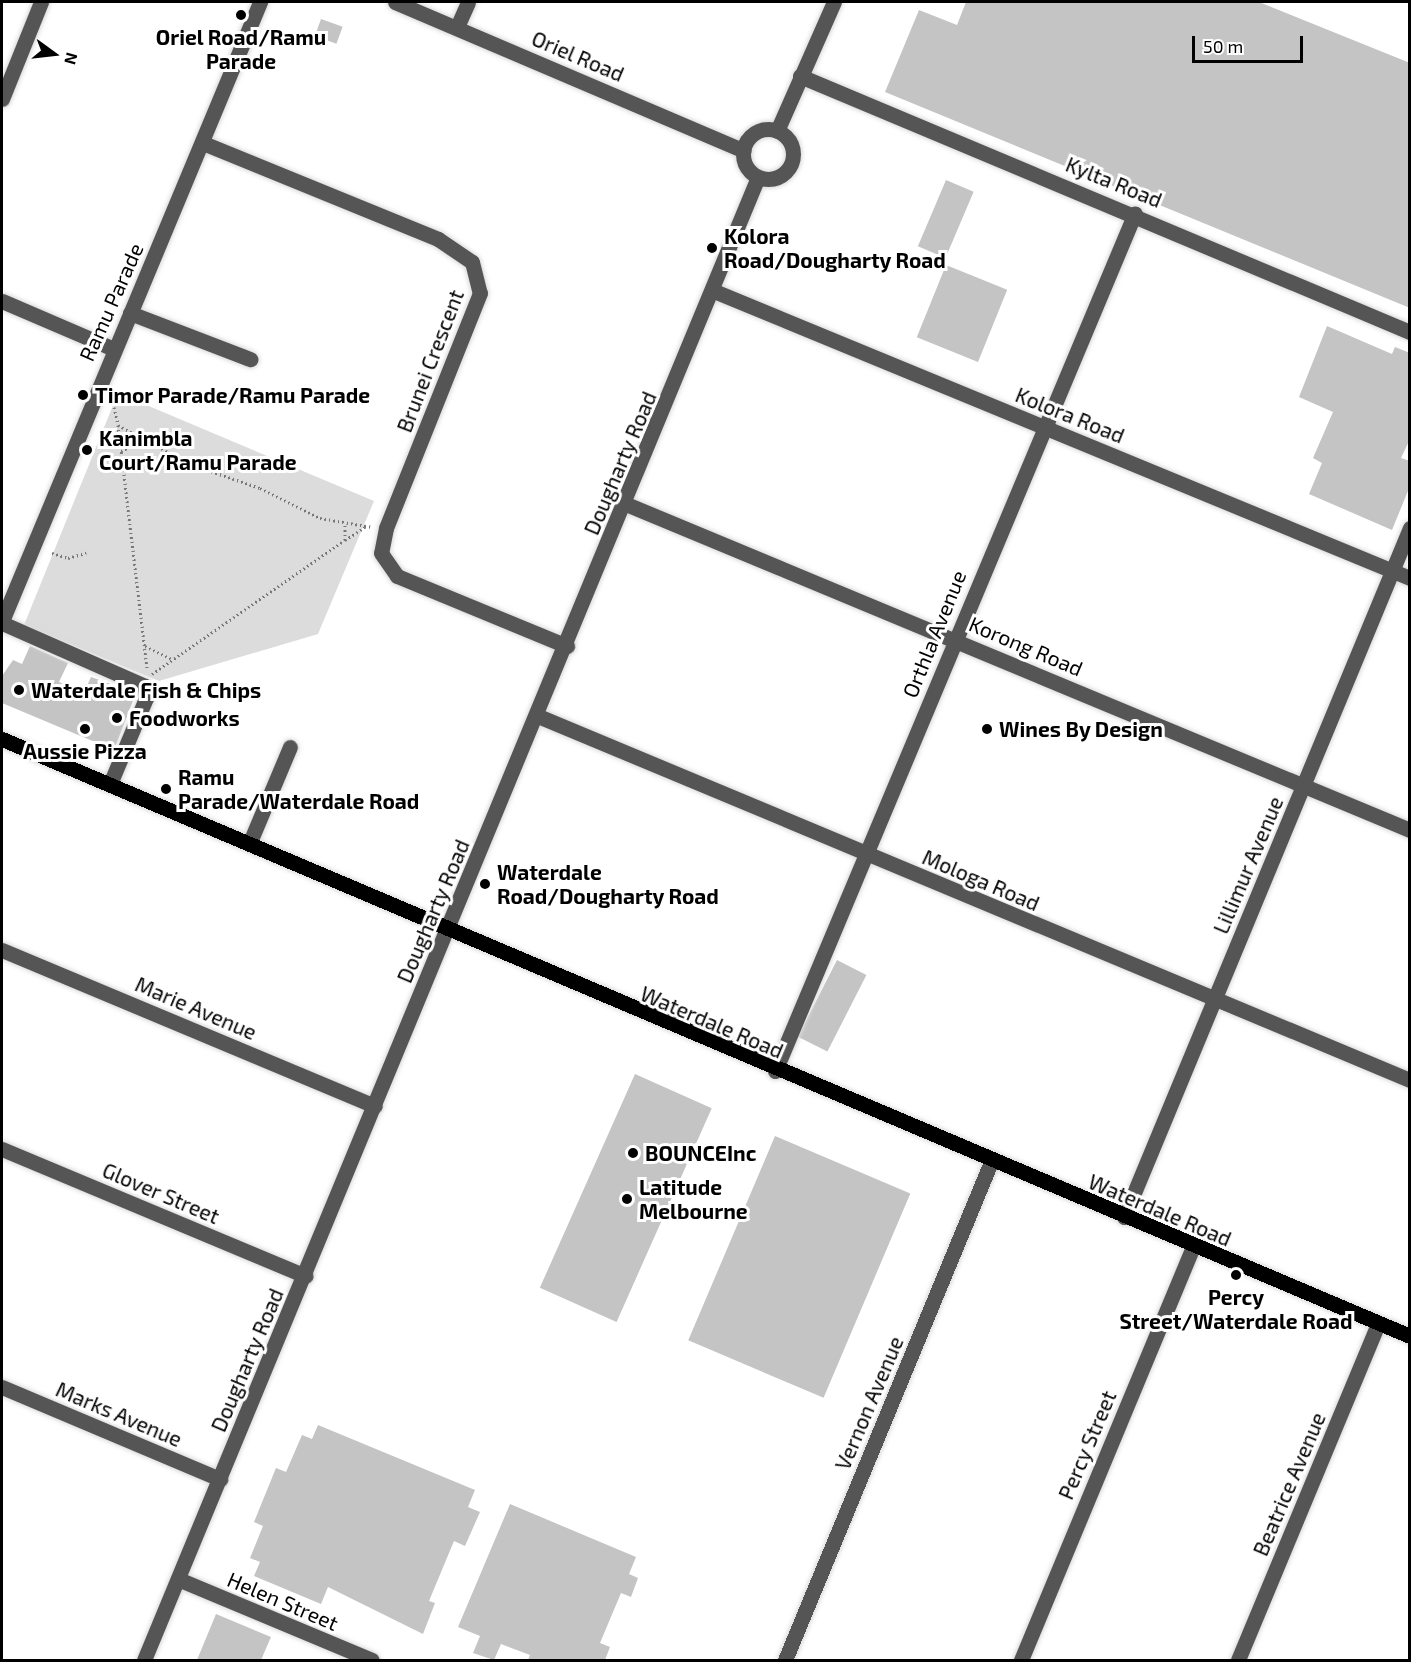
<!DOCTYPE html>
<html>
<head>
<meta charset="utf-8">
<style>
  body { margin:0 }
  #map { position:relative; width:1411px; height:1662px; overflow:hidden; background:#fff; font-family:"Exo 2",sans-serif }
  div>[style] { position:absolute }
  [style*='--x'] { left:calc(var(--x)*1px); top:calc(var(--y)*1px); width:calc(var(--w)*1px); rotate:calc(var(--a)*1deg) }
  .green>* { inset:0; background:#dcdcdc }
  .building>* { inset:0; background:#c4c4c4; transform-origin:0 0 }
  .path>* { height:3px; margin-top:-1.5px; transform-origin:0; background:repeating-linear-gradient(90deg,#777 0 1.5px,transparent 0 4.5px) }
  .roads { filter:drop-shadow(0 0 2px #dbdbdb) drop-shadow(0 0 2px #dbdbdb) }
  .minor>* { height:15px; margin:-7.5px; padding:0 7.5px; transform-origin:7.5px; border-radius:7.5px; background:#555 }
  .minor>.ring { margin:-7.5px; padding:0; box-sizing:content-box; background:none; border:15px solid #555; border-radius:50% }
  .major>* { height:15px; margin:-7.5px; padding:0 7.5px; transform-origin:7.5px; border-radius:7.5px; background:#000 }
  .dots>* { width:16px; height:16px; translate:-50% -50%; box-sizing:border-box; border:3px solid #fff; border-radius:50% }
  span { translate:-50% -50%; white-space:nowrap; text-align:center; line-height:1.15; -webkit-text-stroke:6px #fff; paint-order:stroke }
  .poi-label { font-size:21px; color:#000; font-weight:700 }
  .left { translate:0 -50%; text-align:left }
  .street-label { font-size:21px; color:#000 }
  .frame { position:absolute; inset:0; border:3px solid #000; pointer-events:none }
  .north { position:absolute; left:24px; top:24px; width:60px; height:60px; -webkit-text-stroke:4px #fff; paint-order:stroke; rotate:105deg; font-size:16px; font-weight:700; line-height:24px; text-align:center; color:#000 }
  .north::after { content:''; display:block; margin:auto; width:21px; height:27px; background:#000; clip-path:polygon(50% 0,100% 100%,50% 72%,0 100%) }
  .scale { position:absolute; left:1192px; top:36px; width:111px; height:27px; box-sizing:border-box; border:3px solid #000; border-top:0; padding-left:8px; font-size:18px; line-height:21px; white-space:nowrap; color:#000; -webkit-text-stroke:4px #fff; paint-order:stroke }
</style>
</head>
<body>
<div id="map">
  <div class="green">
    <i style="clip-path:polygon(118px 393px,374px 501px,318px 634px,159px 681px,24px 625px)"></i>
  </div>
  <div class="building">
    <i style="clip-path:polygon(966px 2px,1259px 2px,1410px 63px,1410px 308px,885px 92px,919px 10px,957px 25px)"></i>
    <i style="left:321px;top:19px;width:23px;height:18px;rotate:20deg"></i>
    <i style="left:946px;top:180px;width:30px;height:72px;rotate:23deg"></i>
    <i style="left:946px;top:265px;width:66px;height:78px;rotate:22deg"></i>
    <i style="clip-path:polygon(1327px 326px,1392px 354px,1395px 347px,1410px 353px,1410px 439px,1401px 458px,1410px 461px,1410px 486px,1392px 530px,1309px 494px,1322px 463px,1313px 458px,1333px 412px,1299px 397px)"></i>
    <i style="clip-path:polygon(30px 646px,68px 663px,59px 682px,84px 693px,91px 677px,136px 693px,114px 750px,2px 703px,2px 676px,13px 660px,22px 664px)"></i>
    <i style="left:837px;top:960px;width:33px;height:86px;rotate:27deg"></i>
    <i style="left:635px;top:1074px;width:84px;height:234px;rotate:24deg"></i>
    <i style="left:775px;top:1136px;width:147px;height:222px;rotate:23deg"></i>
    <i style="clip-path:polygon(318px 1425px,475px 1490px,468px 1507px,480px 1512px,465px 1546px,454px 1541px,429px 1601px,435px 1603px,423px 1634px,328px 1587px,321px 1604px,254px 1576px,260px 1562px,250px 1558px,263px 1526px,254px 1522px,276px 1468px,286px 1472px,302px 1435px,312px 1439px)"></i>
    <i style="clip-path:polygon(510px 1504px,636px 1557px,629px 1574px,638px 1578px,631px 1597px,621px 1593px,600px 1643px,610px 1647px,605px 1660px,528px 1660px,530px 1655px,501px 1644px,494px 1660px,473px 1653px,480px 1636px,458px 1627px)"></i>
    <i style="clip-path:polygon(216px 1614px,271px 1637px,261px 1660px,197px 1660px)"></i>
  </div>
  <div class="path">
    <i style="--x:114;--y:407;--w:18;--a:77"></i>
    <i style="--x:118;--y:425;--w:82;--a:28.4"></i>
    <i style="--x:190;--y:464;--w:74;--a:18.9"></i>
    <i style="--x:260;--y:488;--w:67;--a:26.6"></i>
    <i style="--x:320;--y:518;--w:53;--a:9.8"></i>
    <i style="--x:118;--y:425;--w:247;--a:83.2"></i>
    <i style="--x:121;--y:451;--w:24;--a:-24"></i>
    <i style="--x:345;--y:540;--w:24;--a:-33"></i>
    <i style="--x:52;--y:553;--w:17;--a:17"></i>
    <i style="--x:68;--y:558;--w:19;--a:-16"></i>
    <i style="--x:145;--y:646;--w:30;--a:26"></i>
    <i style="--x:152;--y:674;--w:235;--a:-34.8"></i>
    <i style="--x:345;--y:540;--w:16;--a:-90"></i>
  </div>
  <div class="roads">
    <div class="minor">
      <i style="--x:395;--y:2;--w:379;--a:23.1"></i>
      <i style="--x:457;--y:27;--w:27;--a:-66"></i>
      <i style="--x:800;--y:76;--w:662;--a:22.77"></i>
      <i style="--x:2;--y:99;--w:105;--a:-68.1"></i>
      <i class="ring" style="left:743px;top:129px;width:35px;height:35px"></i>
      <i style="--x:777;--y:131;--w:141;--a:-66.2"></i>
      <i style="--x:203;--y:143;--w:254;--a:22.2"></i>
      <i style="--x:438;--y:239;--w:41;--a:34.1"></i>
      <i style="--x:472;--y:262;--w:32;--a:76"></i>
      <i style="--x:480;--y:293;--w:253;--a:111.8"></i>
      <i style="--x:386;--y:528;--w:25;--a:101"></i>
      <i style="--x:381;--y:553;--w:28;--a:55"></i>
      <i style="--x:397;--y:576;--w:184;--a:22.4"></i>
      <i style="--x:714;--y:291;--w:753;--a:22.41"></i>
      <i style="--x:2;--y:301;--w:122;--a:23.2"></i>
      <i style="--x:130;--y:313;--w:129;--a:21"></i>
      <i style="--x:626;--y:504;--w:849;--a:22.58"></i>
      <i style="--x:2;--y:621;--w:671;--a:-67.37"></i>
      <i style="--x:2;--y:623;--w:156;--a:23.8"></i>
      <i style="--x:145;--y:686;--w:12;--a:85"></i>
      <i style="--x:146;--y:698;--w:93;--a:112.7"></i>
      <i style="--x:538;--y:716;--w:945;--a:22.66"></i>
      <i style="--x:250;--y:842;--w:103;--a:-67.2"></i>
      <i style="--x:2;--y:950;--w:404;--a:22.7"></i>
      <i style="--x:775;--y:1071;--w:930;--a:-67.24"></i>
      <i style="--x:2;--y:1149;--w:329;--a:22.7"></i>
      <i style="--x:1124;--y:1217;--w:746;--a:-67.46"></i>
      <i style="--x:2;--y:1387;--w:237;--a:22.9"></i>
      <i style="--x:178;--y:1579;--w:210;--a:22.7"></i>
      <i style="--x:144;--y:1660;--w:1605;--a:-67.51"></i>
      <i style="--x:785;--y:1660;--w:539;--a:-67.53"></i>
      <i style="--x:1021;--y:1660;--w:448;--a:-67.4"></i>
      <i style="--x:1238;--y:1660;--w:364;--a:-67.4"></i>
    </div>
    <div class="major">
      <i style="--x:2;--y:739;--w:1529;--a:22.98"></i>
    </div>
  </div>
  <div class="dots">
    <i style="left:241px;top:15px;background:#000"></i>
    <i style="left:712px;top:248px;background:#000"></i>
    <i style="left:83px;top:395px;background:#000"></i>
    <i style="left:87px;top:450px;background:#000"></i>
    <i style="left:19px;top:690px;background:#000"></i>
    <i style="left:117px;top:718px;background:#000"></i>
    <i style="left:85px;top:729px;background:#000"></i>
    <i style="left:987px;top:729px;background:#000"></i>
    <i style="left:166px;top:789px;background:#000"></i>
    <i style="left:485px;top:884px;background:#000"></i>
    <i style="left:633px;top:1153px;background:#000"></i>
    <i style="left:627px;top:1199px;background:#000"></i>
    <i style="left:1236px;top:1275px;background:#000"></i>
  </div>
  <div class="poi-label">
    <span style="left:241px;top:49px">Oriel Road/Ramu<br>Parade</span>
    <span class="left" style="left:724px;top:248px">Kolora<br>Road/Dougharty Road</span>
    <span class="left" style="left:95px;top:395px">Timor Parade/Ramu Parade</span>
    <span class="left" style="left:99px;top:450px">Kanimbla<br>Court/Ramu Parade</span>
    <span class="left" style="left:31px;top:690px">Waterdale Fish &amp; Chips</span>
    <span class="left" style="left:129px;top:718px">Foodworks</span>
    <span class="left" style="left:999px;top:729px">Wines By Design</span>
    <span style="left:85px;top:751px">Aussie Pizza</span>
    <span class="left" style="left:178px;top:789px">Ramu<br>Parade/Waterdale Road</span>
    <span class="left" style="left:497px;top:884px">Waterdale<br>Road/Dougharty Road</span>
    <span class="left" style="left:645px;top:1153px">BOUNCEInc</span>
    <span class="left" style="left:639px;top:1199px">Latitude<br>Melbourne</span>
    <span style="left:1236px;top:1309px">Percy<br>Street/Waterdale Road</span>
  </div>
  <div class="street-label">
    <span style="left:578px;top:56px;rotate:23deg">Oriel Road</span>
    <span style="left:1114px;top:182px;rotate:22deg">Kylta Road</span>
    <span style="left:111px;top:302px;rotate:-66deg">Ramu Parade</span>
    <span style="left:430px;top:361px;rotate:-69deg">Brunei Crescent</span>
    <span style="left:1070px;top:415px;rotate:22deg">Kolora Road</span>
    <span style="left:620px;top:463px;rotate:-67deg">Dougharty Road</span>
    <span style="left:934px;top:634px;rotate:-68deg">Orthla Avenue</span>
    <span style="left:1026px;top:646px;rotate:23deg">Korong Road</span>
    <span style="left:1248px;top:865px;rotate:-67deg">Lillimur Avenue</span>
    <span style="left:981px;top:880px;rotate:23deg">Mologa Road</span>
    <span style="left:433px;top:911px;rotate:-67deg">Dougharty Road</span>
    <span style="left:196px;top:1008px;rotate:23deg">Marie Avenue</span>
    <span style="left:712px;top:1022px;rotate:23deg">Waterdale Road</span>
    <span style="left:161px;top:1193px;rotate:23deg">Glover Street</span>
    <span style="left:1160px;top:1210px;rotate:23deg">Waterdale Road</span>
    <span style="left:247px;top:1360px;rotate:-67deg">Dougharty Road</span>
    <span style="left:869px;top:1403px;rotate:-67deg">Vernon Avenue</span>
    <span style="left:119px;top:1414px;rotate:23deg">Marks Avenue</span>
    <span style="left:1087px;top:1445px;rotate:-67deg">Percy Street</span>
    <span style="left:1289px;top:1484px;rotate:-67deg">Beatrice Avenue</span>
    <span style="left:283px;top:1601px;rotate:23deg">Helen Street</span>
  </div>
  <div class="frame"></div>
  <div class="north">N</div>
  <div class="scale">50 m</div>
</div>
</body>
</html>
